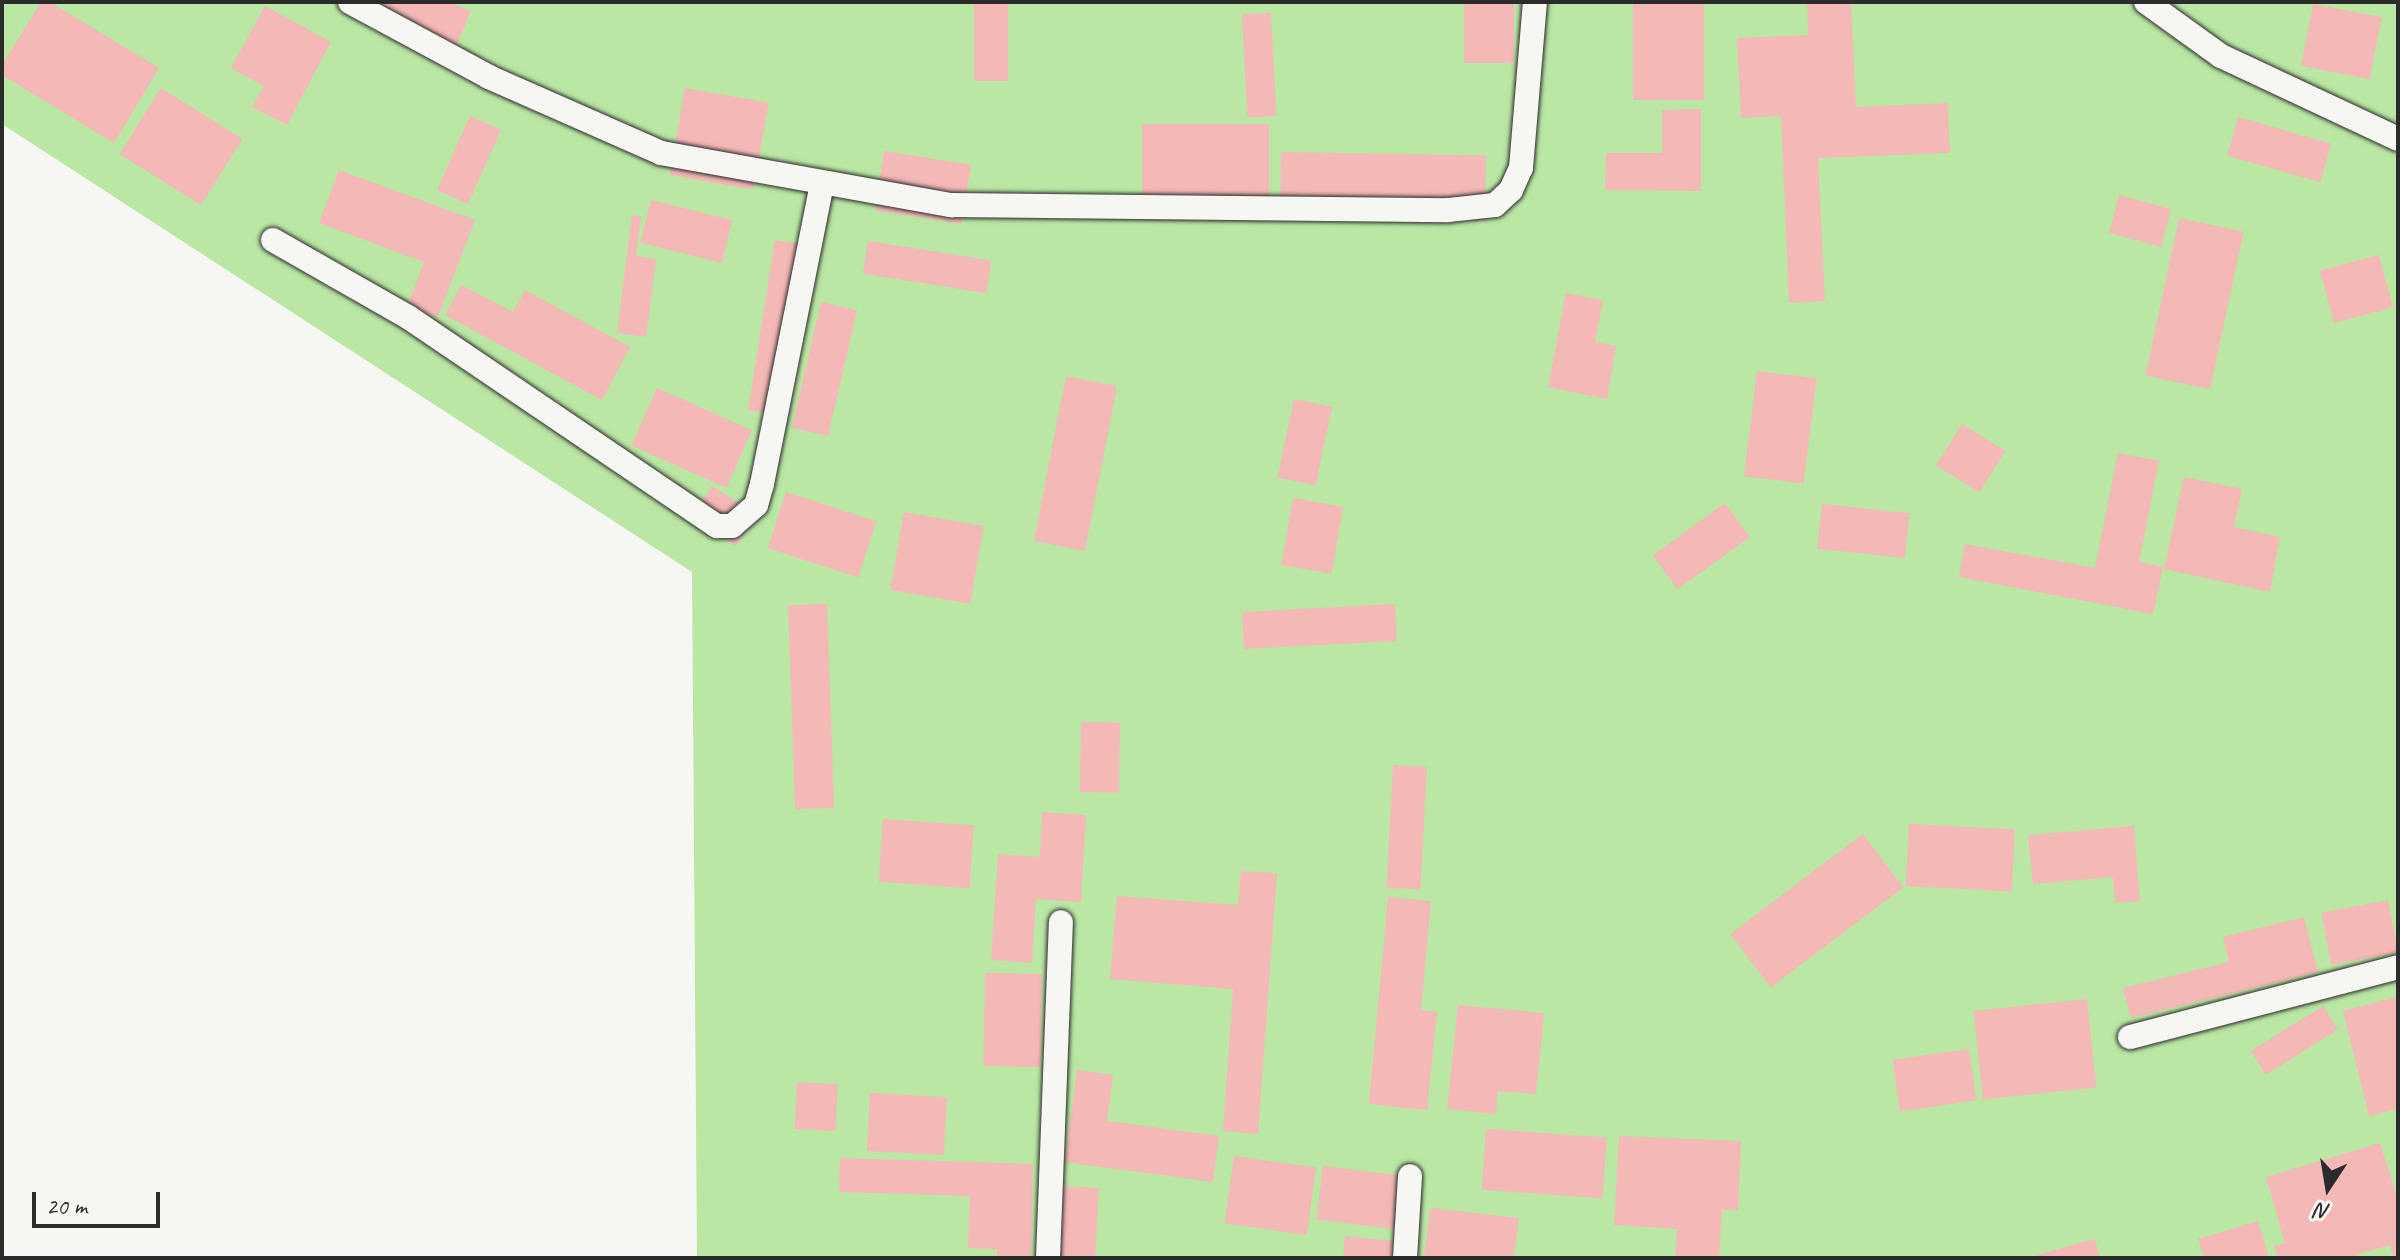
<!DOCTYPE html>
<html>
<head>
<meta charset="utf-8">
<style>
  body { margin:0 }
  #map { position:relative; width:2400px; height:1260px; overflow:hidden; background:#f6f6f2; font-family:Caveat,sans-serif }
  div>[style] { position:absolute }
  [style*='--x'] { left:calc(var(--x)*1px); top:calc(var(--y)*1px); width:calc(var(--w)*1px); rotate:calc(var(--a)*1deg) }
  .green>* { inset:0; background:#bae7a4 }
  .building>* { inset:0; background:#f4b8b6; transform-origin:0 0 }
  .roads { filter:drop-shadow(0 0 2px #2b2b2b) drop-shadow(0 0 2px #2b2b2b) }
  .lane>* { height:24px; margin:-12px; padding:0 12px; transform-origin:12px; border-radius:12px; background:#f6f6f2 }
  span { translate:-50% -50%; white-space:nowrap; text-align:center; line-height:1.15; -webkit-text-stroke:7px #f6f6f2; paint-order:stroke }
  .frame { position:absolute; inset:0; border:4px solid #2b2b2b; pointer-events:none }
  .north { position:absolute; left:2288px; top:1148px; width:80px; height:80px; -webkit-text-stroke:6px #f6f6f2; paint-order:stroke; rotate:192deg; font-size:22px; font-weight:700; line-height:32px; text-align:center; color:#2b2b2b }
  .north::after { content:''; display:block; margin:auto; width:28px; height:36px; background:#2b2b2b; clip-path:polygon(50% 0,100% 100%,50% 72%,0 100%) }
  .scale { position:absolute; left:32px; top:1192px; width:128px; height:36px; box-sizing:border-box; border:4px solid #2b2b2b; border-top:0; padding-left:10px; font-size:24px; line-height:28px; white-space:nowrap; color:#2b2b2b; -webkit-text-stroke:6px #f6f6f2; paint-order:stroke }
</style>
</head>
<body>
<div id="map">
  <div class="green">
    <i style="clip-path:polygon(2px 2px,2398px 2px,2398px 1258px,697px 1258px,692px 572px,2px 124px)"></i>
  </div>
  <div class="building">
    <i style="clip-path:polygon(41px 2px,50px 2px,159px 68px,114px 143px,2px 75px,2px 65px)"></i>
    <i style="clip-path:polygon(386px 2px,448px 2px,471px 11px,452px 55px,377px 24px)"></i>
    <i style="left:974px;top:2px;width:34px;height:79px"></i>
    <i style="left:1464px;top:2px;width:50px;height:61px"></i>
    <i style="left:1633px;top:2px;width:71px;height:98px"></i>
    <i style="clip-path:polygon(1807px 2px,1851px 2px,1856px 107px,1948px 103px,1950px 153px,1818px 158px,1825px 301px,1789px 303px,1781px 116px,1741px 118px,1737px 38px,1808px 35px)"></i>
    <i style="left:2313px;top:4px;width:70px;height:63px;rotate:11deg"></i>
    <i style="clip-path:polygon(265px 6px,331px 42px,287px 125px,252px 107px,264px 86px,231px 68px)"></i>
    <i style="left:1271px;top:13px;width:103px;height:29px;rotate:87deg"></i>
    <i style="left:161px;top:88px;width:96px;height:78px;rotate:32deg"></i>
    <i style="left:685px;top:88px;width:85px;height:88px;rotate:10deg"></i>
    <i style="clip-path:polygon(1701px 109px,1701px 191px,1605px 190px,1606px 153px,1662px 153px,1662px 110px)"></i>
    <i style="left:470px;top:116px;width:34px;height:81px;rotate:24deg"></i>
    <i style="left:2238px;top:117px;width:97px;height:40px;rotate:16deg"></i>
    <i style="left:1269px;top:124px;width:96px;height:127px;rotate:90deg"></i>
    <i style="left:884px;top:151px;width:88px;height:60px;rotate:9deg"></i>
    <i style="left:1281px;top:152px;width:205px;height:66px;rotate:1deg"></i>
    <i style="clip-path:polygon(339px 170px,475px 220px,438px 317px,407px 307px,424px 262px,319px 223px)"></i>
    <i style="left:2119px;top:195px;width:54px;height:39px;rotate:15deg"></i>
    <i style="left:651px;top:200px;width:84px;height:44px;rotate:14deg"></i>
    <i style="clip-path:polygon(632px 215px,641px 216px,636px 256px,656px 259px,646px 337px,617px 333px)"></i>
    <i style="left:2179px;top:218px;width:66px;height:161px;rotate:12deg"></i>
    <i style="left:775px;top:240px;width:33px;height:172px;rotate:9deg"></i>
    <i style="left:868px;top:241px;width:125px;height:33px;rotate:9deg"></i>
    <i style="left:2379px;top:255px;width:54px;height:61px;rotate:75deg"></i>
    <i style="clip-path:polygon(461px 285px,513px 312px,525px 290px,630px 347px,602px 400px,445px 315px)"></i>
    <i style="clip-path:polygon(1566px 293px,1603px 300px,1595px 342px,1616px 346px,1607px 399px,1548px 387px)"></i>
    <i style="left:821px;top:302px;width:37px;height:129px;rotate:13deg"></i>
    <i style="left:1757px;top:371px;width:60px;height:106px;rotate:7deg"></i>
    <i style="left:1066px;top:376px;width:52px;height:168px;rotate:11deg"></i>
    <i style="left:657px;top:388px;width:104px;height:63px;rotate:24deg"></i>
    <i style="left:1294px;top:399px;width:39px;height:80px;rotate:12deg"></i>
    <i style="left:1962px;top:424px;width:51px;height:49px;rotate:32deg"></i>
    <i style="clip-path:polygon(2118px 453px,2159px 461px,2139px 562px,2163px 567px,2153px 614px,1959px 577px,1965px 544px,2095px 568px)"></i>
    <i style="clip-path:polygon(2184px 477px,2242px 489px,2234px 527px,2280px 537px,2270px 592px,2164px 569px)"></i>
    <i style="left:712px;top:486px;width:52px;height:38px;rotate:32deg"></i>
    <i style="left:786px;top:492px;width:95px;height:59px;rotate:18deg"></i>
    <i style="left:1293px;top:498px;width:51px;height:68px;rotate:10deg"></i>
    <i style="left:1725px;top:503px;width:42px;height:89px;rotate:54deg"></i>
    <i style="left:1822px;top:504px;width:88px;height:45px;rotate:6deg"></i>
    <i style="left:904px;top:512px;width:81px;height:79px;rotate:10deg"></i>
    <i style="left:827px;top:604px;width:204px;height:39px;rotate:88deg"></i>
    <i style="left:1395px;top:604px;width:37px;height:153px;rotate:87deg"></i>
    <i style="left:1081px;top:722px;width:39px;height:70px;rotate:1deg"></i>
    <i style="left:1393px;top:765px;width:34px;height:123px;rotate:3deg"></i>
    <i style="clip-path:polygon(1042px 812px,1086px 815px,1081px 902px,1036px 899px,1032px 963px,991px 960px,998px 854px,1040px 857px)"></i>
    <i style="left:883px;top:819px;width:91px;height:63px;rotate:4deg"></i>
    <i style="left:1909px;top:824px;width:106px;height:62px;rotate:3deg"></i>
    <i style="clip-path:polygon(2134px 826px,2140px 901px,2115px 903px,2113px 877px,2033px 884px,2028px 835px)"></i>
    <i style="left:1863px;top:834px;width:67px;height:166px;rotate:53deg"></i>
    <i style="clip-path:polygon(1241px 871px,1277px 873px,1258px 1134px,1223px 1131px,1233px 989px,1110px 979px,1117px 896px,1238px 905px)"></i>
    <i style="clip-path:polygon(1388px 897px,1431px 901px,1421px 1010px,1437px 1012px,1427px 1110px,1369px 1104px)"></i>
    <i style="left:2388px;top:900px;width:53px;height:68px;rotate:79deg"></i>
    <i style="clip-path:polygon(2304px 917px,2318px 972px,2131px 1018px,2123px 988px,2229px 962px,2223px 937px)"></i>
    <i style="left:985px;top:973px;width:57px;height:93px;rotate:1deg"></i>
    <i style="clip-path:polygon(2396px 997px,2398px 1109px,2369px 1116px,2343px 1011px)"></i>
    <i style="left:2087px;top:999px;width:89px;height:114px;rotate:84deg"></i>
    <i style="clip-path:polygon(1458px 1005px,1544px 1013px,1536px 1094px,1498px 1091px,1496px 1114px,1447px 1109px)"></i>
    <i style="left:2323px;top:1006px;width:28px;height:85px;rotate:58deg"></i>
    <i style="left:1969px;top:1049px;width:52px;height:77px;rotate:82deg"></i>
    <i style="clip-path:polygon(1077px 1070px,1113px 1075px,1107px 1121px,1219px 1136px,1213px 1182px,1065px 1162px)"></i>
    <i style="left:797px;top:1082px;width:41px;height:47px;rotate:3deg"></i>
    <i style="left:870px;top:1093px;width:77px;height:58px;rotate:3deg"></i>
    <i style="left:1486px;top:1129px;width:121px;height:61px;rotate:4deg"></i>
    <i style="clip-path:polygon(1619px 1136px,1741px 1141px,1738px 1210px,1722px 1210px,1719px 1258px,1675px 1258px,1677px 1229px,1614px 1225px)"></i>
    <i style="clip-path:polygon(2380px 1143px,2398px 1201px,2398px 1255px,2393px 1256px,2390px 1245px,2345px 1258px,2278px 1258px,2274px 1246px,2285px 1243px,2266px 1177px)"></i>
    <i style="left:1234px;top:1156px;width:83px;height:68px;rotate:8deg"></i>
    <i style="clip-path:polygon(840px 1158px,1033px 1164px,1031px 1258px,997px 1258px,997px 1249px,968px 1248px,970px 1196px,839px 1192px)"></i>
    <i style="left:1323px;top:1166px;width:81px;height:54px;rotate:7deg"></i>
    <i style="left:1057px;top:1186px;width:42px;height:72px;rotate:3deg"></i>
    <i style="clip-path:polygon(1430px 1208px,1519px 1218px,1514px 1258px,1424px 1258px)"></i>
    <i style="clip-path:polygon(2258px 1221px,2269px 1258px,2204px 1258px,2198px 1239px)"></i>
    <i style="clip-path:polygon(1345px 1236px,1396px 1241px,1395px 1258px,1343px 1258px)"></i>
    <i style="clip-path:polygon(2095px 1239px,2100px 1258px,2030px 1258px,2029px 1257px)"></i>
  </div>
  <div class="roads">
    <div class="lane">
      <i style="--x:350;--y:2;--w:158;--a:28.3"></i>
      <i style="--x:489;--y:77;--w:188;--a:23.8"></i>
      <i style="--x:661;--y:153;--w:295;--a:10.2"></i>
      <i style="--x:951;--y:205;--w:497;--a:0.6"></i>
      <i style="--x:1448;--y:210;--w:47;--a:-6.1"></i>
      <i style="--x:1495;--y:205;--w:22;--a:-43"></i>
      <i style="--x:1511;--y:190;--w:24;--a:-66"></i>
      <i style="--x:1521;--y:168;--w:167;--a:-85.2"></i>
      <i style="--x:2146;--y:2;--w:92;--a:35.8"></i>
      <i style="--x:2221;--y:56;--w:195;--a:25.1"></i>
      <i style="--x:273;--y:240;--w:155;--a:29.7"></i>
      <i style="--x:408;--y:317;--w:373;--a:34.1"></i>
      <i style="--x:717;--y:526;--w:15;--a:0"></i>
      <i style="--x:732;--y:526;--w:32;--a:-41"></i>
      <i style="--x:756;--y:505;--w:22;--a:-74"></i>
      <i style="--x:762;--y:484;--w:307;--a:-78.7"></i>
      <i style="--x:2130;--y:1037;--w:277;--a:-14.6"></i>
      <i style="--x:1048;--y:1258;--w:336;--a:-87.8"></i>
      <i style="--x:1405;--y:1258;--w:82;--a:-86.5"></i>
    </div>
  </div>
  <div class="frame"></div>
  <div class="north">N</div>
  <div class="scale">20 m</div>
</div>
</body>
</html>
